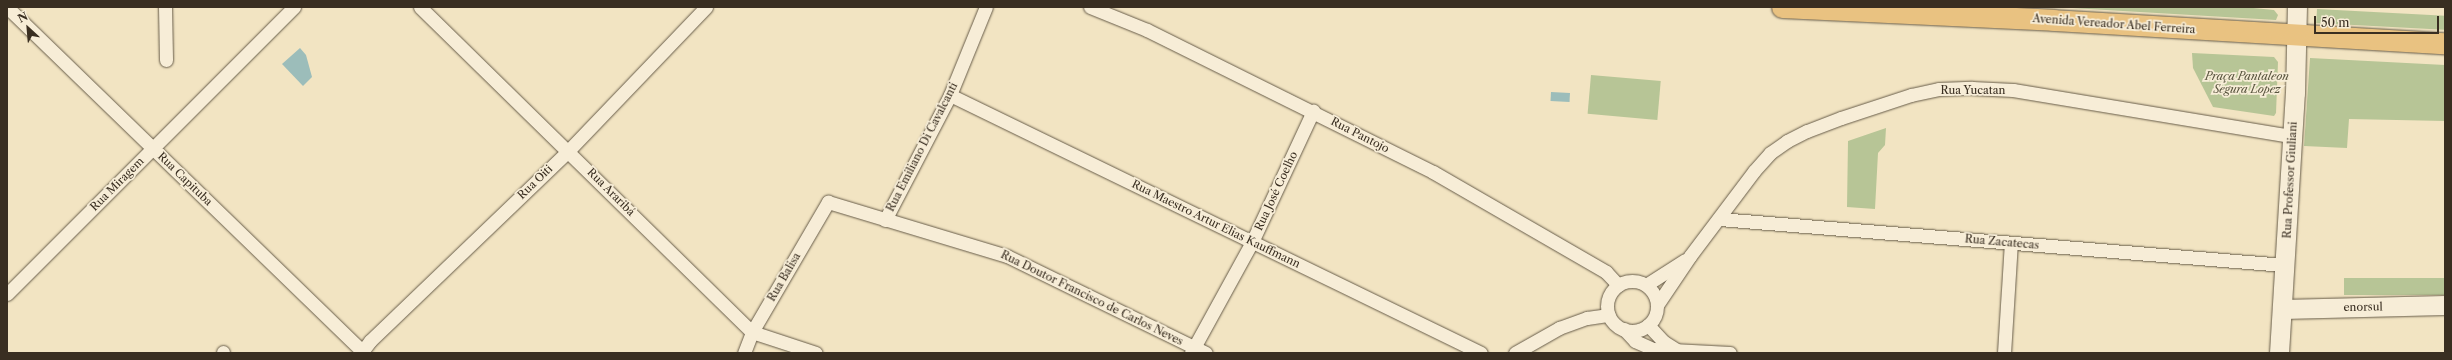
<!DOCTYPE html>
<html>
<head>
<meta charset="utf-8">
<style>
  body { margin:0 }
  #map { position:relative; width:2452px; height:360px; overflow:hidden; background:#f2e4c2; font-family:"Libre Caslon Text",serif }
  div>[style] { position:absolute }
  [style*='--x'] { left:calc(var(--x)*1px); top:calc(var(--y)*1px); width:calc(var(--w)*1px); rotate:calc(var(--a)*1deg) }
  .green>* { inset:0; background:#b7c596; transform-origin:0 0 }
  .water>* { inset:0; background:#9cbdba; transform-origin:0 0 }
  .roads { filter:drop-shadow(0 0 1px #675c49) drop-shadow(0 0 1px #675c49) }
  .street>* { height:13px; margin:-6.5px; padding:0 6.5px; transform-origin:6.5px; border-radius:6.5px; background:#f7edd7 }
  .street>.ring { margin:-6.5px; padding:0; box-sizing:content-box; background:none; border:13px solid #f7edd7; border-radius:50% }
  .secondary>* { height:19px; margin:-9.5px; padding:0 9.5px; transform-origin:9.5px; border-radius:9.5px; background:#f7edd7 }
  .primary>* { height:21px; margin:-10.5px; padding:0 10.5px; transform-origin:10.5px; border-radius:10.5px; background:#e9c281 }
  span { translate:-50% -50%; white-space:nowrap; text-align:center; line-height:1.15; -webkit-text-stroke:3.5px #f7edd7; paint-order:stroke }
  .street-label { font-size:11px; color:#392e21 }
  .park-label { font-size:11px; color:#58543e; font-style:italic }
  .frame { position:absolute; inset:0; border:8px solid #392e21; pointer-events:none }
  .north { position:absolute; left:8px; top:8px; width:40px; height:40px; -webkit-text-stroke:3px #f7edd7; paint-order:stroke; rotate:334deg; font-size:11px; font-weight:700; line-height:16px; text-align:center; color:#392e21 }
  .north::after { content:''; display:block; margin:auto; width:14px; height:18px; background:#392e21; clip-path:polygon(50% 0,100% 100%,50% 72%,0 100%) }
  .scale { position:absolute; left:2314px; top:16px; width:125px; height:18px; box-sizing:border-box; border:2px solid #392e21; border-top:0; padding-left:5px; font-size:12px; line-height:14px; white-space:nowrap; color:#392e21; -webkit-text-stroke:3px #f7edd7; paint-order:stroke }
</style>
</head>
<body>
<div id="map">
  <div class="green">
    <i style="clip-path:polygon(2055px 7px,2243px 7px,2274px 10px,2278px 15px,2276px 20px)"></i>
    <i style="left:2317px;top:9px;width:128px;height:14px;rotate:3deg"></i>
    <i style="clip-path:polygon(2192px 53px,2274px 57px,2278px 62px,2276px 113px,2274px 116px,2213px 107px,2193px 68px)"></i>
    <i style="clip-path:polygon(2310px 58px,2445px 65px,2445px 121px,2349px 119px,2347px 148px,2304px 146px)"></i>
    <i style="left:1591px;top:75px;width:70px;height:39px;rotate:5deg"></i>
    <i style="clip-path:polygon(1886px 128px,1885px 145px,1878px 153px,1875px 209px,1847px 207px,1848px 141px)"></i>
    <i style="left:2344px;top:278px;width:101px;height:17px"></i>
  </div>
  <div class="water">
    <i style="clip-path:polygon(300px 48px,306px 55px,312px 77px,303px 86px,282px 64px)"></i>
    <i style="left:1551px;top:92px;width:19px;height:9px;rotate:3deg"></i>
  </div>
  <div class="roads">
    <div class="street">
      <i style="--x:7;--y:7;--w:494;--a:44.1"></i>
      <i style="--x:165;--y:7;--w:53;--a:88.9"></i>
      <i style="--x:420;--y:7;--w:465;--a:44.4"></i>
      <i style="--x:752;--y:332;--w:67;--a:18.2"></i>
      <i style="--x:1090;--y:7;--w:61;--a:22"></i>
      <i style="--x:1147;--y:30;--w:319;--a:26.4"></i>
      <i style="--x:1433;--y:172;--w:200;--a:30"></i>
      <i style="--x:1606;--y:272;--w:18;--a:47"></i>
      <i style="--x:950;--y:95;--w:590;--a:25.91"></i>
      <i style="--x:1719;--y:219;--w:567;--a:4.65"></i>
      <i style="--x:885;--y:220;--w:141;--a:-62.5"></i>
      <i style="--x:950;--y:95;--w:95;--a:-67.8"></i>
      <i class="ring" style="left:1607px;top:281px;width:37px;height:37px"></i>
      <i style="--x:1646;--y:285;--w:46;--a:-32.7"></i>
      <i style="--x:7;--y:294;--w:406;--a:-45"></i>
      <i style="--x:1657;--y:305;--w:59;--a:-56"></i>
      <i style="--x:1690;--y:256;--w:106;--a:-53"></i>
      <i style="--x:1754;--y:171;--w:24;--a:-48"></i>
      <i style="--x:1770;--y:153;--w:21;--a:-35"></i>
      <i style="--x:1787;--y:141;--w:22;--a:-27"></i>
      <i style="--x:1807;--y:131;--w:36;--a:-21"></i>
      <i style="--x:1841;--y:118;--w:74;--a:-18.2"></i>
      <i style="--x:1911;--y:95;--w:29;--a:-12"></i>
      <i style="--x:1939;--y:89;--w:33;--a:-2"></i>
      <i style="--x:1972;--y:88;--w:41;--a:2.8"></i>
      <i style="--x:2013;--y:90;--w:283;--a:9.4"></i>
      <i style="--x:1648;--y:325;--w:23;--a:47"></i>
      <i style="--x:1664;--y:342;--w:15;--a:32"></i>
      <i style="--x:1624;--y:329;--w:16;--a:47"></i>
      <i style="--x:1635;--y:341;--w:20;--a:24"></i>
      <i style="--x:1653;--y:349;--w:77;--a:3"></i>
      <i style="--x:223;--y:353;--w:1;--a:-90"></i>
      <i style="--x:361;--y:353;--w:15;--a:-53"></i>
      <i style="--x:370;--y:341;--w:276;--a:-43.8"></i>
      <i style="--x:569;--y:150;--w:198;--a:-46.2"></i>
      <i style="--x:744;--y:353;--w:22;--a:-69"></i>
      <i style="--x:752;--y:332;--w:151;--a:-59.7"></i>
      <i style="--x:828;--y:202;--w:187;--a:16.8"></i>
      <i style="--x:1007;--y:256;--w:221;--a:26"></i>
      <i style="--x:1191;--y:353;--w:127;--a:-61.2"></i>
      <i style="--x:1252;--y:242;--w:145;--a:-65"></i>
      <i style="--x:1515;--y:353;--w:51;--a:-29.6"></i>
      <i style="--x:1559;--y:328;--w:30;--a:-20"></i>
      <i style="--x:1587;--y:318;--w:22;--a:-8"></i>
      <i style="--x:2004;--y:353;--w:110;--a:-86.4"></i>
    </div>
    <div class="secondary">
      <i style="--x:2282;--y:309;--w:163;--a:-1.4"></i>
      <i style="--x:2279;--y:353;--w:260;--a:-86.5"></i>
      <i style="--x:2295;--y:93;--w:86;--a:-88.7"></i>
    </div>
    <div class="primary">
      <i style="--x:1782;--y:7;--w:271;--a:2.7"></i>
      <i style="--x:2053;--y:20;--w:393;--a:3.4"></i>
    </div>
  </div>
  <div class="street-label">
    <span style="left:2114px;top:24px;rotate:4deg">Avenida Vereador Abel Ferreira</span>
    <span style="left:1973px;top:90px">Rua Yucatan</span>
    <span style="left:1360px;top:135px;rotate:27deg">Rua Pantojo</span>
    <span style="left:922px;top:147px;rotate:-63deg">Rua Emiliano Di Cavalcanti</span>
    <span style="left:185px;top:179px;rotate:44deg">Rua Capituba</span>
    <span style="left:2290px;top:180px;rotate:-87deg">Rua Professor Giuliani</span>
    <span style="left:535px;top:182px;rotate:-44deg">Rua Oiti</span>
    <span style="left:117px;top:184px;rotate:-45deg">Rua Miragem</span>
    <span style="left:1276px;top:191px;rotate:-65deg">Rua José Coelho</span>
    <span style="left:611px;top:192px;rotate:45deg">Rua Araribá</span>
    <span style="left:1216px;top:224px;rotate:26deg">Rua Maestro Artur Elias Kauffmann</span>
    <span style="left:2002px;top:242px;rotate:5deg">Rua Zacatecas</span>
    <span style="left:784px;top:277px;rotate:-60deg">Rua Balisa</span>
    <span style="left:1092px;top:298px;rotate:26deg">Rua Doutor Francisco de Carlos Neves</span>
    <span style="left:2363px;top:307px;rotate:-1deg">enorsul</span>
  </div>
  <div class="park-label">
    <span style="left:2247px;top:83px">Praça Pantaleon<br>Segura Lopez</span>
  </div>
  <div class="frame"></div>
  <div class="north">N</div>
  <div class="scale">50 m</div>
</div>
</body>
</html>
